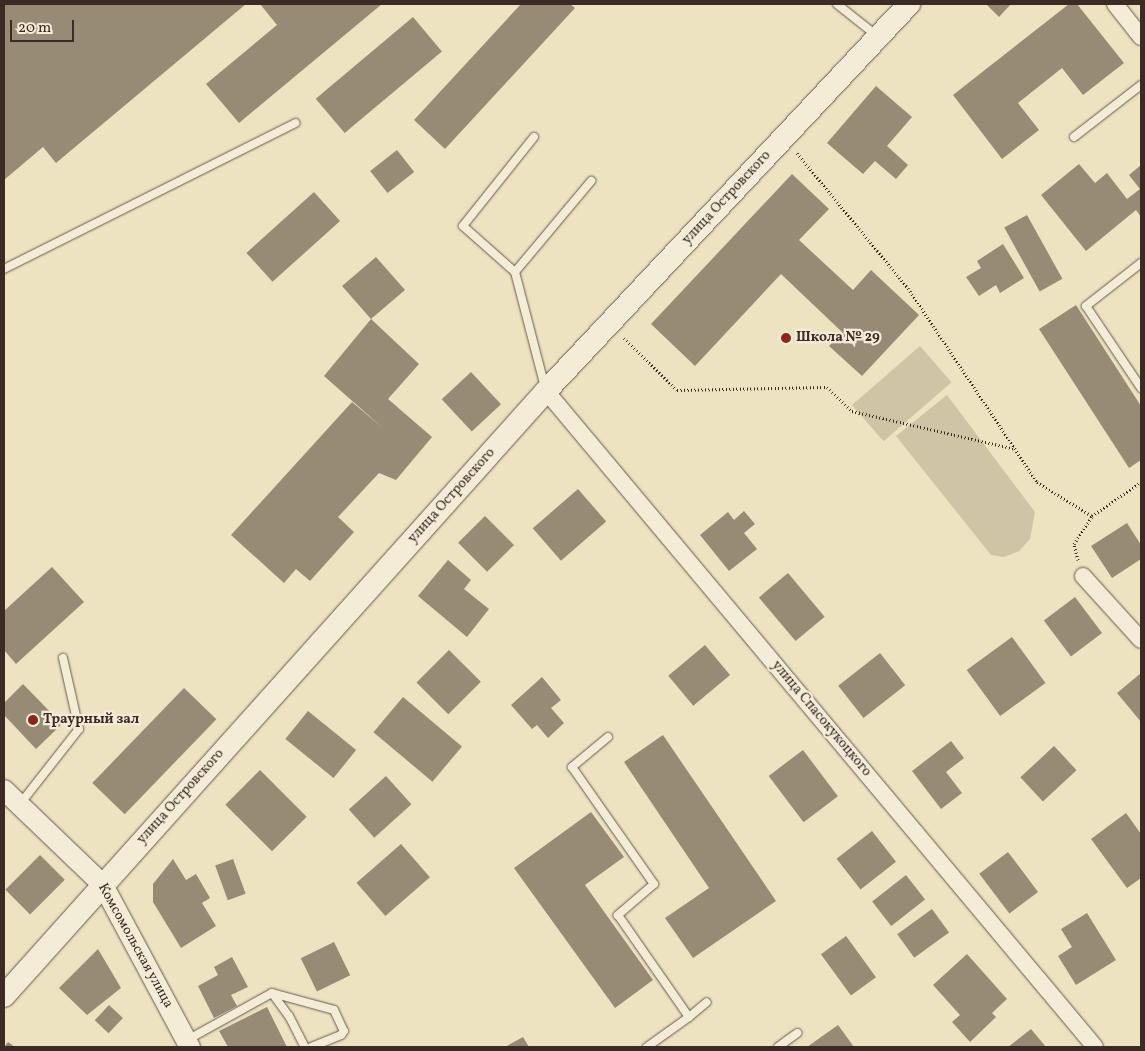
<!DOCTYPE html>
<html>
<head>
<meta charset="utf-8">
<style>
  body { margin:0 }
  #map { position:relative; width:1145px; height:1051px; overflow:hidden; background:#ede3c1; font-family:Vollkorn,serif }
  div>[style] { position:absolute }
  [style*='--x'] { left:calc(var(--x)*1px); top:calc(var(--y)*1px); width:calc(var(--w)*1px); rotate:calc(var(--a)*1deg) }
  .green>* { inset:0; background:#cfc4a6; transform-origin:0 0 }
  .building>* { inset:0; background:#988b76; transform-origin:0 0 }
  .path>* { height:3px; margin-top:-1.5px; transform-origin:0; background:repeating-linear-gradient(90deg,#3b2b24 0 1px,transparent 0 3.5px) }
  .roads { filter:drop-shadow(0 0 1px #68594b) drop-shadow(0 0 1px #68594b) }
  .service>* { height:8px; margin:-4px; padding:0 4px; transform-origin:4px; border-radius:4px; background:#f3edd7 }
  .minor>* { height:16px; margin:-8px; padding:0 8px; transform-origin:8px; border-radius:8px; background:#f3edd7 }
  .tertiary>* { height:20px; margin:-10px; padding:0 10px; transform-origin:10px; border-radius:10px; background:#f3edd7 }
  .secondary>* { height:22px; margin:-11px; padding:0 11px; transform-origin:11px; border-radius:11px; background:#f3edd7 }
  .dots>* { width:14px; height:14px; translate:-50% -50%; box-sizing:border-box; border:2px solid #f3edd7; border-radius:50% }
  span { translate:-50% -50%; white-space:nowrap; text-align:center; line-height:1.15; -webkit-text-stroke:4.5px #f3edd7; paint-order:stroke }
  .street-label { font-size:14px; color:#3b2b24 }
  .poi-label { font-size:14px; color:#3b2b24; font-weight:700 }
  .left { translate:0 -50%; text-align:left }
  .frame { position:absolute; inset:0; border:5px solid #3b2b24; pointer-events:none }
  .scale { position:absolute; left:10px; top:20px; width:64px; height:22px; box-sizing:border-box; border:2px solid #3b2b24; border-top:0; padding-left:6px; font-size:15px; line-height:18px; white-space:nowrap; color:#3b2b24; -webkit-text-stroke:4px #f3edd7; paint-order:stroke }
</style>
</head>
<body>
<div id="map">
  <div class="green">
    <i style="left:920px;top:346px;width:48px;height:90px;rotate:49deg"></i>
    <i style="clip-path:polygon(947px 395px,1035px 512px,1030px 539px,1019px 551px,1004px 557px,991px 555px,896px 436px)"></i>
  </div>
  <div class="building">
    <i style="clip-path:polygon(4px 4px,246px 4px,56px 163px,43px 147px,4px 180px)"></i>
    <i style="clip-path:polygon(260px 4px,382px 4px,239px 123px,206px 84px,277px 25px)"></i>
    <i style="clip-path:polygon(521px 4px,570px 4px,575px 8px,445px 149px,414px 120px)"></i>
    <i style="clip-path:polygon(986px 4px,1011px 4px,999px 17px)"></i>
    <i style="clip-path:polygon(1069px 4px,1077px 4px,1124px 63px,1083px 95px,1062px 68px,1018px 103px,1039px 130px,1002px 159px,953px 95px)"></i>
    <i style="left:413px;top:17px;width:45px;height:127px;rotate:50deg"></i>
    <i style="clip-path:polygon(876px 86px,912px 117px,887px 146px,908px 165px,896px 179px,875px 161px,863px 174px,827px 143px)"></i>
    <i style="left:397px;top:150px;width:28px;height:34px;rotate:52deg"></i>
    <i style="clip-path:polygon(1079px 164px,1095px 183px,1107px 173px,1127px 199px,1140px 189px,1129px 175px,1141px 165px,1141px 217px,1136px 210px,1086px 251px,1041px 195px)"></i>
    <i style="clip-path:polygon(792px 174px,829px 209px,799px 240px,853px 290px,871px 270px,919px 315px,862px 376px,829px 346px,842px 332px,781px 274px,695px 366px,651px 324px)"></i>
    <i style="left:314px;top:192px;width:39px;height:91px;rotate:48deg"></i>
    <i style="left:1027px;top:215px;width:73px;height:26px;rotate:61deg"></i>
    <i style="clip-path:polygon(1003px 244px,1024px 278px,1000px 293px,996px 285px,979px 296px,966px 277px,981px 268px,977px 261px)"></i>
    <i style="clip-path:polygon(376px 257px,405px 290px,371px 319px,419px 364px,388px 399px,432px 437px,396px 480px,379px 473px,338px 517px,354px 532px,310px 581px,296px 569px,284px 583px,231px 535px,352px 402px,384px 429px,324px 376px,371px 319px,342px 286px)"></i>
    <i style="clip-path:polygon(1076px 305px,1141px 406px,1141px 460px,1129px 468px,1039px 329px)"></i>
    <i style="left:471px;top:372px;width:44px;height:40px;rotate:47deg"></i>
    <i style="left:578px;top:489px;width:43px;height:60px;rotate:49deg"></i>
    <i style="clip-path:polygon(744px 511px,755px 524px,744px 533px,757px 549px,729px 571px,700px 535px,728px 512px,734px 520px)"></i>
    <i style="left:485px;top:516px;width:41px;height:38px;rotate:45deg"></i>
    <i style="clip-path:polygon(1127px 523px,1141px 545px,1141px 559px,1112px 578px,1091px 546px)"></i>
    <i style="clip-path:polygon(448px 560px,471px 580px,464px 589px,489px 609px,467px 637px,418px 596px)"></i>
    <i style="clip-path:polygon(52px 567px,84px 602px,16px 664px,4px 650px,4px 611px)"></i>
    <i style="left:788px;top:573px;width:57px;height:38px;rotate:50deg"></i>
    <i style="left:1075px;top:597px;width:45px;height:39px;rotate:53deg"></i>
    <i style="left:1012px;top:637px;width:57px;height:56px;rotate:54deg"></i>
    <i style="left:705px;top:645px;width:39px;height:48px;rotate:50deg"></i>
    <i style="left:449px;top:650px;width:45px;height:46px;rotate:45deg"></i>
    <i style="left:880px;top:653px;width:41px;height:53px;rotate:52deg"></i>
    <i style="clip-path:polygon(1141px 673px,1141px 722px,1117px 693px)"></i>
    <i style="clip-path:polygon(542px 677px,561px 700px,551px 708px,564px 723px,548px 738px,537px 725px,532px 729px,511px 705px)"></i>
    <i style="clip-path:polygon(23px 684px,62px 724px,36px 749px,4px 715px,4px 703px)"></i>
    <i style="left:184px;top:688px;width:45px;height:132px;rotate:44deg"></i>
    <i style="left:403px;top:697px;width:77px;height:46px;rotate:40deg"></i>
    <i style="left:308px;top:711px;width:62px;height:36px;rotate:39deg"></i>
    <i style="clip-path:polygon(663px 735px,776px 901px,693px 958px,665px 918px,709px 888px,624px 762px)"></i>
    <i style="clip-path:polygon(951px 741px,964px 758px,946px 772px,962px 793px,941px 809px,912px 771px)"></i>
    <i style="left:1054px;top:746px;width:33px;height:46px;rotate:47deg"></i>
    <i style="left:803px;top:750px;width:58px;height:43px;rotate:53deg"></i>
    <i style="left:260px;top:770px;width:66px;height:49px;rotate:45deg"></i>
    <i style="left:386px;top:776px;width:38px;height:50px;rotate:48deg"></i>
    <i style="clip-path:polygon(591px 812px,624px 857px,585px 885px,653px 980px,615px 1008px,514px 868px)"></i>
    <i style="clip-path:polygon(1126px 813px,1141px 834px,1141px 878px,1127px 888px,1091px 839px)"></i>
    <i style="left:872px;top:831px;width:39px;height:45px;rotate:52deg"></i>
    <i style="left:401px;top:844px;width:44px;height:59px;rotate:49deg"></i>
    <i style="left:1008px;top:852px;width:50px;height:36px;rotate:53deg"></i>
    <i style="left:40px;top:855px;width:35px;height:49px;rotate:45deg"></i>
    <i style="clip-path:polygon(173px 859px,186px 880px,196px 874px,210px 898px,202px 903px,216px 926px,181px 948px,153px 902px,153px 884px)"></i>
    <i style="left:233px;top:859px;width:37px;height:19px;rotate:70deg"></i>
    <i style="left:906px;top:875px;width:31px;height:43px;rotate:52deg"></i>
    <i style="left:932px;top:909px;width:29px;height:43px;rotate:54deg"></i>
    <i style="clip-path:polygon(1087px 913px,1116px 960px,1076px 985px,1058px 956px,1072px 947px,1061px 929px)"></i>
    <i style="left:846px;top:936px;width:51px;height:31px;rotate:54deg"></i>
    <i style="left:334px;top:942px;width:37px;height:37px;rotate:64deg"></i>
    <i style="clip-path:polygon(98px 949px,121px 988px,87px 1015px,59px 988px)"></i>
    <i style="clip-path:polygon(967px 954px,1007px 999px,992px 1013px,996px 1017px,970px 1042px,952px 1022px,960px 1015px,933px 985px)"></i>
    <i style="clip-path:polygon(232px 957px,248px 987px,231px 995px,237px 1006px,214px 1018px,198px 986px,218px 975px,214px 967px)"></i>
    <i style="left:109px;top:1005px;width:19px;height:21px;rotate:43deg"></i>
    <i style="clip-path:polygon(267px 1007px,287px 1047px,228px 1047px,219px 1031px)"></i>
    <i style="clip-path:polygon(838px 1025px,854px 1047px,807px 1047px)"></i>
    <i style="clip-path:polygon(1031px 1029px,1046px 1047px,1008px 1047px)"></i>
    <i style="clip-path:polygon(523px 1037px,529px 1047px,505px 1047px)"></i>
    <i style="clip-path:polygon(8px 1042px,15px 1047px,4px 1047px)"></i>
  </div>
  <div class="path">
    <i style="--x:797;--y:153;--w:175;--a:50.6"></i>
    <i style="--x:908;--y:288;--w:233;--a:56.4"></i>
    <i style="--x:1037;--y:482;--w:65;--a:31.7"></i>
    <i style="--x:624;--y:338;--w:74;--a:44.5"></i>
    <i style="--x:677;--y:390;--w:150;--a:-1.1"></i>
    <i style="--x:827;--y:387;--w:35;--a:44"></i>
    <i style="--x:852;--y:411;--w:167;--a:13.1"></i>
    <i style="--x:1078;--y:560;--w:16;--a:-104"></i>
    <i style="--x:1074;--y:544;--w:33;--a:-57"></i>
    <i style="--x:1092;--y:516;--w:60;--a:-34.8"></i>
  </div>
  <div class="roads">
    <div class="service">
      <i style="--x:837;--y:4;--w:50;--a:38.5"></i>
      <i style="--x:534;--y:137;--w:114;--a:128.6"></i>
      <i style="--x:463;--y:226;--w:69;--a:41.5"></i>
      <i style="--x:515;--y:272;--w:119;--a:75.4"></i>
      <i style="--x:1074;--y:137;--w:85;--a:-37.8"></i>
      <i style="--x:1141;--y:263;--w:70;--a:142"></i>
      <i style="--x:1086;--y:306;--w:99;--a:56.1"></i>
      <i style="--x:4;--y:269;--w:326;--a:-26.6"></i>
      <i style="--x:515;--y:272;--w:119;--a:-50.1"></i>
      <i style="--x:608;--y:737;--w:47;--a:140.2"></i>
      <i style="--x:572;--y:767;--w:143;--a:55"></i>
      <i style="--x:654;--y:884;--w:48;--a:139.3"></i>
      <i style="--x:618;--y:915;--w:124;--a:55.2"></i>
      <i style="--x:689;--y:1017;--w:52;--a:144.5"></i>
      <i style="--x:20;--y:804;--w:95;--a:-51.8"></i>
      <i style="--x:79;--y:729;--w:73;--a:-102.7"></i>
      <i style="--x:272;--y:993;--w:29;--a:54"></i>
      <i style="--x:289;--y:1016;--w:35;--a:63"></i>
      <i style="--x:689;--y:1017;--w:23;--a:-40"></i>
      <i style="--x:187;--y:1040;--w:97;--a:-28.9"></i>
      <i style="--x:272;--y:993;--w:64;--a:15.3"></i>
      <i style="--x:334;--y:1010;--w:23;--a:65"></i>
      <i style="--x:344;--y:1031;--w:5;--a:127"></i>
      <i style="--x:341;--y:1035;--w:32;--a:158"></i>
      <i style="--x:778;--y:1047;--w:24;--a:-36"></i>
    </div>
    <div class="minor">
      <i style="--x:1115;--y:4;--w:42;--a:51.8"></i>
      <i style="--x:546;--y:391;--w:855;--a:50.07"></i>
      <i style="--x:1083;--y:576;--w:86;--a:47.8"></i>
    </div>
    <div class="tertiary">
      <i style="--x:4;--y:790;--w:137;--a:43.8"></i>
      <i style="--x:103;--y:885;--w:184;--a:61.8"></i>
    </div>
    <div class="secondary">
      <i style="--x:4;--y:996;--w:812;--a:-48.14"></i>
      <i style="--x:546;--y:391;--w:531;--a:-46.83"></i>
    </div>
  </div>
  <div class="dots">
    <i style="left:786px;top:338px;background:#8f2418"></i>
    <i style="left:33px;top:720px;background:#8f2418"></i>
  </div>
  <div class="street-label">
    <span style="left:727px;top:198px;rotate:-47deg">улица Островского</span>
    <span style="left:452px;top:496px;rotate:-48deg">улица Островского</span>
    <span style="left:821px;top:719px;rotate:50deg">улица Спасокукоцкого</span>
    <span style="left:181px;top:797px;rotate:-48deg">улица Островского</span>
    <span style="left:135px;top:946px;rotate:61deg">Комсомольская улица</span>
  </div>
  <div class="poi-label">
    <span class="left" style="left:796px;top:338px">Школа № 29</span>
    <span class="left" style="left:43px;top:720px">Траурный зал</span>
  </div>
  <div class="frame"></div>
  <div class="scale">20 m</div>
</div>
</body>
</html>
